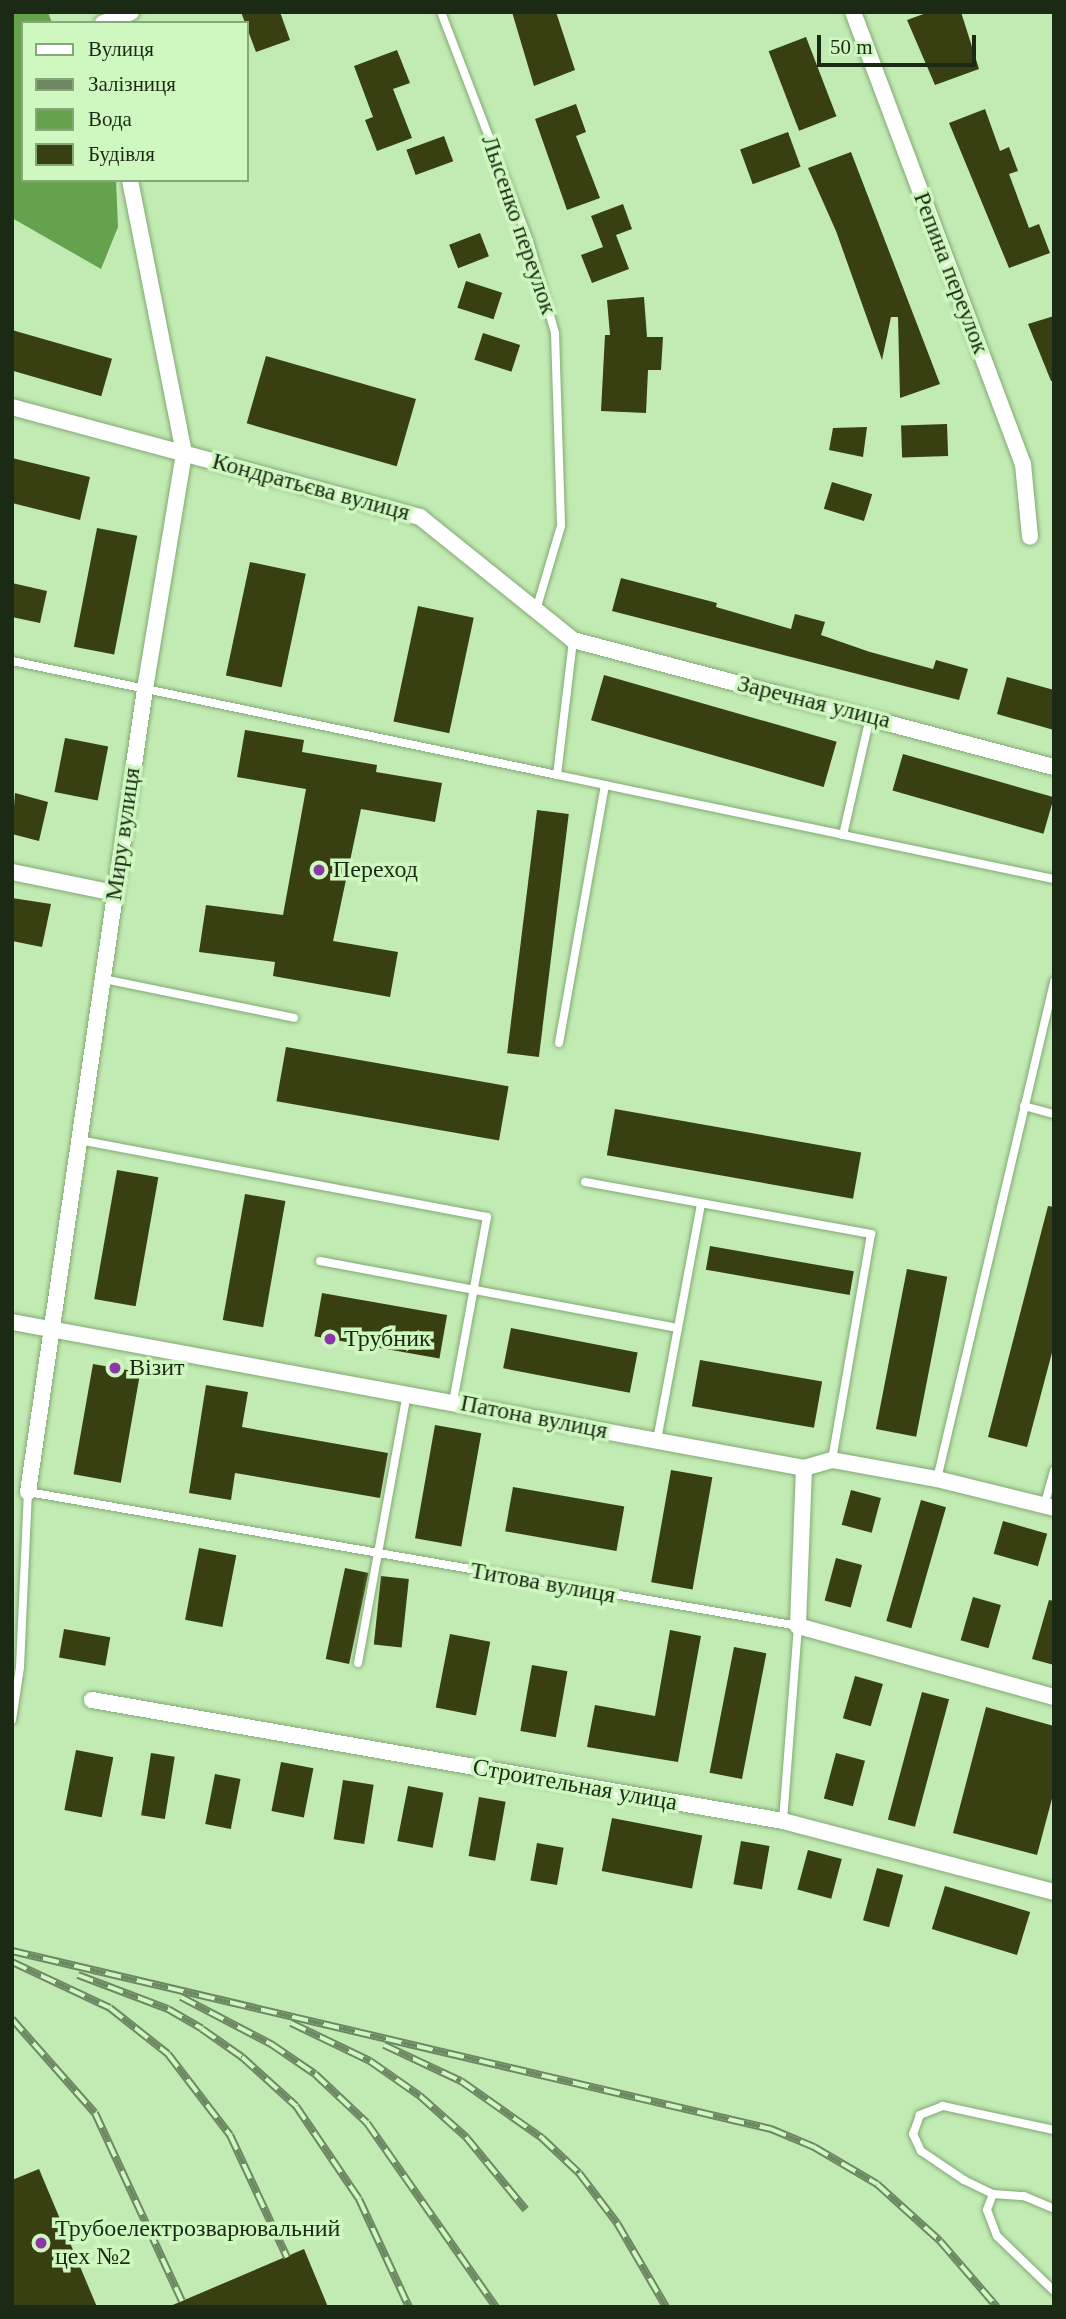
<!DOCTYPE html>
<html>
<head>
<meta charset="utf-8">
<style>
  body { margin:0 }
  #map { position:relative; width:1066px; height:2319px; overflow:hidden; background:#c2ebb4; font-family:Georgia,serif }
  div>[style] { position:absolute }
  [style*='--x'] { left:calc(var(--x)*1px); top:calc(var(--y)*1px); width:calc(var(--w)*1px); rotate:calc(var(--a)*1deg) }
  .water>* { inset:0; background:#65a24d }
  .building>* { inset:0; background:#383f11; transform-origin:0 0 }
  .roads { filter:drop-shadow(0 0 2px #82a874) drop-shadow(0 0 2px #82a874) }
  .lane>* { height:8px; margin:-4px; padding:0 4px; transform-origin:4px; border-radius:4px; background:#fff }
  .street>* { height:16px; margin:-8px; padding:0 8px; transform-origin:8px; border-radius:8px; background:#fff }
  .rail>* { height:8px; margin-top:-4px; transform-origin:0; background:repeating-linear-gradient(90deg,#cff8c1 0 16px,#6d8863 0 32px); box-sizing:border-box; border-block:2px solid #6d8863 }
  .dots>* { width:19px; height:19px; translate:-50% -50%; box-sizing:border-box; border:4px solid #cff8c1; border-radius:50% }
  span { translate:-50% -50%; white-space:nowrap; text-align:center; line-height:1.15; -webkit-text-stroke:7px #cff8c1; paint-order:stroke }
  .street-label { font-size:24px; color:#1b2a15 }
  .poi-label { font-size:24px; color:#1b2a15 }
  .left { translate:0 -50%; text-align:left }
  .frame { position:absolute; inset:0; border:14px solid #1b2a15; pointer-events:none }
  .legend { position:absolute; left:21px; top:21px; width:228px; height:161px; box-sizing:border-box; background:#cff8c1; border:2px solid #87a67c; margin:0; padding:9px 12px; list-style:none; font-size:21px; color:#1b2a15 }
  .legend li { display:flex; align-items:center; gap:14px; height:35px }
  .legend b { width:35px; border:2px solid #87a67c }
  .scale { position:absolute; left:817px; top:35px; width:159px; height:32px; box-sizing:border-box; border:4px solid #1b2a15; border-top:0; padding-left:9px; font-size:21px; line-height:24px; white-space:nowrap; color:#1b2a15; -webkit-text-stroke:5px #cff8c1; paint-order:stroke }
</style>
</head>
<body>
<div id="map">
  <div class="water">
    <i style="clip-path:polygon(12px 12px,48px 12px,52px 23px,23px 23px,23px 180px,116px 180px,118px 227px,101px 269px,12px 218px)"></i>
  </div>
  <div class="building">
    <i style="clip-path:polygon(241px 12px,280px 12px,290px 40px,256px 52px)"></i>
    <i style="clip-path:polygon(512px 12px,556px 12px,575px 70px,534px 86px)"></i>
    <i style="clip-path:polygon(929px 12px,961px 12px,979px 69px,935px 85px,907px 20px)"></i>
    <i style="left:806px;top:37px;width:85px;height:40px;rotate:69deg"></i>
    <i style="clip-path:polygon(397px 50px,410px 83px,393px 89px,412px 138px,377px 151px,365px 120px,373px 117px,354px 66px)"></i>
    <i style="clip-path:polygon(576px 104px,586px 132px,576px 136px,600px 198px,567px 210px,535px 119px)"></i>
    <i style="clip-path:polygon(985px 109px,1000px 151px,1009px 147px,1018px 171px,1009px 174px,1029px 228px,1039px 224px,1050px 253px,1009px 268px,949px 123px)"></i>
    <i style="left:788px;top:132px;width:37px;height:51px;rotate:70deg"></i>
    <i style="left:444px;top:136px;width:27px;height:40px;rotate:70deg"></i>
    <i style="clip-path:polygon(851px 152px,940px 384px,900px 398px,898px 317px,891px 317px,882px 360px,836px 231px,808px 168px)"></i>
    <i style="clip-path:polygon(623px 204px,632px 229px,616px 235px,629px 269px,592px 283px,581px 255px,603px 247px,591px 216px)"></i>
    <i style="left:480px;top:233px;width:25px;height:33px;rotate:69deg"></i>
    <i style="left:466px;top:281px;width:38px;height:28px;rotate:18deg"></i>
    <i style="clip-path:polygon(644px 297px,647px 337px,663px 337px,661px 370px,648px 370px,646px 413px,601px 411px,605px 335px,610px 335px,607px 300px)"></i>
    <i style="clip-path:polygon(1054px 316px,1054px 381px,1051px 381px,1028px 324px)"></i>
    <i style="left:12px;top:330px;width:104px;height:39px;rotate:16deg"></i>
    <i style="left:483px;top:333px;width:39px;height:28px;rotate:18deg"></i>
    <i style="left:266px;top:356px;width:156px;height:70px;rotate:16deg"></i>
    <i style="left:947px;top:424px;width:32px;height:46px;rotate:88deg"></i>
    <i style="clip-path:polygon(867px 427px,863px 457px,829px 450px,833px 428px)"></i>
    <i style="clip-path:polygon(12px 458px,90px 477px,80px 520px,12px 503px)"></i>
    <i style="left:832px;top:482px;width:42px;height:28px;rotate:17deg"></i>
    <i style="left:97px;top:528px;width:41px;height:121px;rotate:11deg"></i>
    <i style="left:250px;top:562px;width:57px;height:116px;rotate:12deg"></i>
    <i style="clip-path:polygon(621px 578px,717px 603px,716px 607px,791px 629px,795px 614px,825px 622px,821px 635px,870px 652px,933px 669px,936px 660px,968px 669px,959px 700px,612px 611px)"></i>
    <i style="clip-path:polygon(12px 583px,47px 591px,40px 623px,12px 617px)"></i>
    <i style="left:418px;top:606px;width:57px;height:118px;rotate:12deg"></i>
    <i style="left:604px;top:675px;width:242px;height:47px;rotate:16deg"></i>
    <i style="clip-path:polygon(1007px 677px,1054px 690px,1054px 730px,997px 714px)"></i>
    <i style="clip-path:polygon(245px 730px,304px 740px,302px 752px,377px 765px,376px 772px,442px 783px,435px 822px,361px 809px,333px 941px,398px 952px,390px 997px,273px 976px,275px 962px,199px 952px,206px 905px,283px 915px,306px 789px,237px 777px)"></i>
    <i style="left:65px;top:738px;width:44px;height:55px;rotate:11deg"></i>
    <i style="left:903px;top:754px;width:157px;height:38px;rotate:16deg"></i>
    <i style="clip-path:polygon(15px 793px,48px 802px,39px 841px,12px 834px)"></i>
    <i style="left:537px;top:810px;width:32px;height:245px;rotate:7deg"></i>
    <i style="clip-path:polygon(12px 898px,51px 904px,42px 947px,12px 941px)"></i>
    <i style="left:286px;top:1047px;width:226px;height:55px;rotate:10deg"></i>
    <i style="left:615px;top:1109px;width:250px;height:47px;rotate:10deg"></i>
    <i style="left:117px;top:1170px;width:42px;height:131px;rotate:10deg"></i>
    <i style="left:245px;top:1194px;width:41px;height:128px;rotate:10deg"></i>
    <i style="clip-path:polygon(1048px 1206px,1054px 1207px,1054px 1345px,1027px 1447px,988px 1437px)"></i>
    <i style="left:710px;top:1246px;width:146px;height:24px;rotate:10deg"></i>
    <i style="left:907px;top:1269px;width:41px;height:163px;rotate:11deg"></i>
    <i style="left:322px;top:1293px;width:127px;height:44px;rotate:10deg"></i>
    <i style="left:511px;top:1328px;width:129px;height:41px;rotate:11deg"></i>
    <i style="left:700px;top:1360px;width:124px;height:47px;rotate:10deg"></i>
    <i style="left:93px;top:1364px;width:48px;height:112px;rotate:10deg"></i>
    <i style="clip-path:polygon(206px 1385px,248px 1392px,242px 1427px,388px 1453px,380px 1498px,235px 1473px,231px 1500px,189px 1493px)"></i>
    <i style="left:435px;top:1425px;width:47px;height:115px;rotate:10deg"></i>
    <i style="left:671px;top:1470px;width:42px;height:114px;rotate:10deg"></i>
    <i style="left:513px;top:1487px;width:113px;height:45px;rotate:10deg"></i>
    <i style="left:851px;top:1490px;width:31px;height:36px;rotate:15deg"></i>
    <i style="left:921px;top:1500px;width:26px;height:126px;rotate:16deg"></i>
    <i style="left:1003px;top:1521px;width:46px;height:34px;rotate:16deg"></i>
    <i style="left:199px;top:1548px;width:38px;height:73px;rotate:11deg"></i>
    <i style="left:836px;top:1558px;width:27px;height:44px;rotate:15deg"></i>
    <i style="left:345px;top:1568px;width:24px;height:93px;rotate:12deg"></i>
    <i style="left:381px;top:1576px;width:28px;height:69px;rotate:6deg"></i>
    <i style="left:973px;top:1597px;width:29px;height:45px;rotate:16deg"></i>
    <i style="clip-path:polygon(1049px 1600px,1054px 1601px,1054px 1665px,1032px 1659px)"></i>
    <i style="left:64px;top:1629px;width:47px;height:29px;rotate:10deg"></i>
    <i style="clip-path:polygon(670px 1630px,701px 1636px,678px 1762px,587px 1747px,595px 1705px,655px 1716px)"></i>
    <i style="left:450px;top:1634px;width:41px;height:75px;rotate:11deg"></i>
    <i style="left:734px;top:1647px;width:33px;height:128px;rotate:11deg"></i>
    <i style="left:532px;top:1665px;width:36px;height:67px;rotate:10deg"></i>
    <i style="left:855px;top:1676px;width:29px;height:44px;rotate:16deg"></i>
    <i style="left:922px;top:1692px;width:28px;height:132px;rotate:15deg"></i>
    <i style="clip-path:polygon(986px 1707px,1054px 1726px,1054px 1791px,1037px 1855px,953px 1833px)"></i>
    <i style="left:76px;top:1750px;width:38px;height:61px;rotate:11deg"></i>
    <i style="left:151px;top:1753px;width:24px;height:63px;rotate:9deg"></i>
    <i style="left:836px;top:1753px;width:30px;height:47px;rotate:15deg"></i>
    <i style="left:281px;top:1762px;width:33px;height:50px;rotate:11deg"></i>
    <i style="left:215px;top:1774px;width:26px;height:51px;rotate:11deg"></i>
    <i style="left:343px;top:1780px;width:31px;height:60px;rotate:9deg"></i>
    <i style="left:408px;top:1786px;width:36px;height:56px;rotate:11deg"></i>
    <i style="left:479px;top:1797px;width:27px;height:60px;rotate:10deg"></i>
    <i style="left:612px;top:1818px;width:92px;height:54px;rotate:11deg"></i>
    <i style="left:741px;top:1841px;width:29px;height:44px;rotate:10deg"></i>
    <i style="left:537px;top:1843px;width:27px;height:38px;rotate:10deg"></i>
    <i style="left:808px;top:1850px;width:35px;height:41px;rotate:15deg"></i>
    <i style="left:877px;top:1868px;width:27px;height:54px;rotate:15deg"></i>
    <i style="left:945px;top:1886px;width:89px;height:45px;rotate:17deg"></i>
    <i style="clip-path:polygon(39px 2169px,97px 2307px,12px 2307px,12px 2180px)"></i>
    <i style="clip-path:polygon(304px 2249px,328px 2307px,168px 2307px)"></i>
  </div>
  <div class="roads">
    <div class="lane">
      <i style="--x:441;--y:12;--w:245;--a:69"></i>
      <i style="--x:529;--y:241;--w:96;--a:74.2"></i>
      <i style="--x:555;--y:333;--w:193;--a:88.2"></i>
      <i style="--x:561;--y:526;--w:88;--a:106.6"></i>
      <i style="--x:12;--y:661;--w:557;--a:11.81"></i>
      <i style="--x:557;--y:775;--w:136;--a:-83.2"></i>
      <i style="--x:557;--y:775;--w:292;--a:11.8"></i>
      <i style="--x:843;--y:835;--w:121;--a:-77.1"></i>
      <i style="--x:843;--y:835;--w:216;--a:11.8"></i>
      <i style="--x:103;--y:979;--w:195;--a:11.5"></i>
      <i style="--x:559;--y:1043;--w:262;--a:-79.9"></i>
      <i style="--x:1024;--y:1106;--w:31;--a:15"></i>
      <i style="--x:79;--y:1140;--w:415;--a:10.7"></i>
      <i style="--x:487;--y:1217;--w:188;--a:100.4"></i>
      <i style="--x:585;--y:1182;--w:291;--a:10.3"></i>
      <i style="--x:871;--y:1234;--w:229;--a:99.8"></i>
      <i style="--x:320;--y:1261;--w:364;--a:10.6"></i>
      <i style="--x:678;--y:1328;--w:126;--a:-79.5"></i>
      <i style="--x:657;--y:1440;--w:114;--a:-79.4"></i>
      <i style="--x:937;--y:1479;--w:511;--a:-76.75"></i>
      <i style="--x:1044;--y:1506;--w:37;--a:-74"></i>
      <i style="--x:358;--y:1663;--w:273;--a:-79.7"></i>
      <i style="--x:12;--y:1720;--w:54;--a:-81.4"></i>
      <i style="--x:20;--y:1667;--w:175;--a:-87.4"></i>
      <i style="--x:28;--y:1492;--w:782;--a:9.87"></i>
      <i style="--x:798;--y:1626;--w:196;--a:94.4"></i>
      <i style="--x:1054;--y:2130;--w:114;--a:-167.8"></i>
      <i style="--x:943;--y:2106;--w:25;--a:159"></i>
      <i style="--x:920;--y:2115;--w:20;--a:110"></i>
      <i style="--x:913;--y:2134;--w:19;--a:65"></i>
      <i style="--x:921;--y:2151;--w:52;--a:34"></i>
      <i style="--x:964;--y:2180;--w:32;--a:26"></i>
      <i style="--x:993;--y:2194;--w:31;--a:4"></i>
      <i style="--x:1024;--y:2196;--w:33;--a:23"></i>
      <i style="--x:993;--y:2194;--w:17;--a:111"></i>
      <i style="--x:987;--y:2210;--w:28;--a:69"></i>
      <i style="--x:997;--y:2236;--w:79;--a:44"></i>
    </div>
    <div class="street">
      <i style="--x:853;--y:12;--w:483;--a:69.4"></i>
      <i style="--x:1023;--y:464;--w:73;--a:84.5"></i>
      <i style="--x:103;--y:23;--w:30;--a:-21"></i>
      <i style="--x:12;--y:407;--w:423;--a:15.1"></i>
      <i style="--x:420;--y:517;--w:196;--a:38.8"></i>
      <i style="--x:573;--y:640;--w:497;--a:14.8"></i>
      <i style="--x:12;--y:872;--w:104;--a:11.6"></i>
      <i style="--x:12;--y:1322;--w:805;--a:10.44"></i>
      <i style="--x:804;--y:1468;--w:29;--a:-16"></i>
      <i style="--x:832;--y:1460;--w:107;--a:10.3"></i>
      <i style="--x:937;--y:1479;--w:121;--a:13.9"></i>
      <i style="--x:804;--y:1468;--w:158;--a:92.2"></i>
      <i style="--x:798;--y:1626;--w:266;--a:15.5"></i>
      <i style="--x:28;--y:1492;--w:811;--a:-81.71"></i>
      <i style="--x:145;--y:689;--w:239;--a:-80.6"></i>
      <i style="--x:184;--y:453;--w:278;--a:-101.2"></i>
      <i style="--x:92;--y:1700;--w:702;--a:9.93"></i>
      <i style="--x:783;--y:1821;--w:280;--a:14.7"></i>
    </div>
  </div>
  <div class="rail">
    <i style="--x:12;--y:1951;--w:780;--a:13.2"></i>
    <i style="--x:771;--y:2129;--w:47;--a:22.7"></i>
    <i style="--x:814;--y:2147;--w:73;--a:30.4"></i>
    <i style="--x:877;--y:2184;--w:85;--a:42.1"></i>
    <i style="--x:940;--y:2241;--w:87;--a:49.2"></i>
    <i style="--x:12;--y:1962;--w:108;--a:25.1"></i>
    <i style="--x:110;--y:2008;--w:74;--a:38.4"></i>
    <i style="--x:168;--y:2054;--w:102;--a:52.6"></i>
    <i style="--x:230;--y:2135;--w:135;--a:65"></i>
    <i style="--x:78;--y:1975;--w:96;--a:20.7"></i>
    <i style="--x:168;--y:2009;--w:39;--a:30"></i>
    <i style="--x:202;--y:2029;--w:49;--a:35"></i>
    <i style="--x:242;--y:2057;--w:73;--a:42.2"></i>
    <i style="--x:296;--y:2106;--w:112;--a:55.9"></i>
    <i style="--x:359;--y:2199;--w:119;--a:65.2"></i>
    <i style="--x:181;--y:1997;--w:102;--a:27.6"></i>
    <i style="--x:271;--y:2044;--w:53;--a:34.3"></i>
    <i style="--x:315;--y:2074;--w:71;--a:43.3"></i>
    <i style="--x:367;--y:2123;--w:225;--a:55"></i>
    <i style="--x:12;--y:2019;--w:125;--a:48.6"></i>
    <i style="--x:95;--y:2113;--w:207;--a:65.2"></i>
    <i style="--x:291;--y:2023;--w:88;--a:25.7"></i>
    <i style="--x:370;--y:2061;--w:61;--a:35"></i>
    <i style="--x:420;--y:2096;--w:62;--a:41.7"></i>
    <i style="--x:466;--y:2137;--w:94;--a:50.6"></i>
    <i style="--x:384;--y:2045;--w:85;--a:25.1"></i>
    <i style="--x:461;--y:2081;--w:99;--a:35.1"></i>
    <i style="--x:542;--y:2138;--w:51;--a:43.4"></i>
    <i style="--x:579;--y:2173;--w:63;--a:52.8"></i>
    <i style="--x:617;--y:2223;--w:97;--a:59.7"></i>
  </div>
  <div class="dots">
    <i style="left:319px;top:870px;background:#8c37a5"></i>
    <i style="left:330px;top:1339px;background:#8c37a5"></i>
    <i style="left:115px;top:1368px;background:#8c37a5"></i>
    <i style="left:41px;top:2243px;background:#8c37a5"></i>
  </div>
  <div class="street-label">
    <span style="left:519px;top:225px;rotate:71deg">Лысенко переулок</span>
    <span style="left:951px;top:273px;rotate:69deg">Репина переулок</span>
    <span style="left:311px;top:487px;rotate:15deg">Кондратьєва вулиця</span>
    <span style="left:814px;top:702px;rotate:14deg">Заречная улица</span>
    <span style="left:123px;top:834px;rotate:-82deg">Миру вулиця</span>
    <span style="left:534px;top:1417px;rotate:11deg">Патона вулиця</span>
    <span style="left:543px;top:1583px;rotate:10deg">Титова вулиця</span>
    <span style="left:575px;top:1785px;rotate:10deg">Строительная улица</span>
  </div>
  <div class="poi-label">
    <span class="left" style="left:333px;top:870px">Переход</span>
    <span class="left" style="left:344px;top:1339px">Трубник</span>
    <span class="left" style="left:129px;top:1368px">Візит</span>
    <span class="left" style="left:55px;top:2243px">Трубоелектрозварювальний<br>цех №2</span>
  </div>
  <div class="frame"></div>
  <ul class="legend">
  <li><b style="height:9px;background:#fff"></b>Вулиця</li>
  <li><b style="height:9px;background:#6d8863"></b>Залізниця</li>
  <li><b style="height:19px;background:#65a24d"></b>Вода</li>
  <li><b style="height:19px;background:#383f11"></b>Будівля</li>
  </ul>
  <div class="scale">50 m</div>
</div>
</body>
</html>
